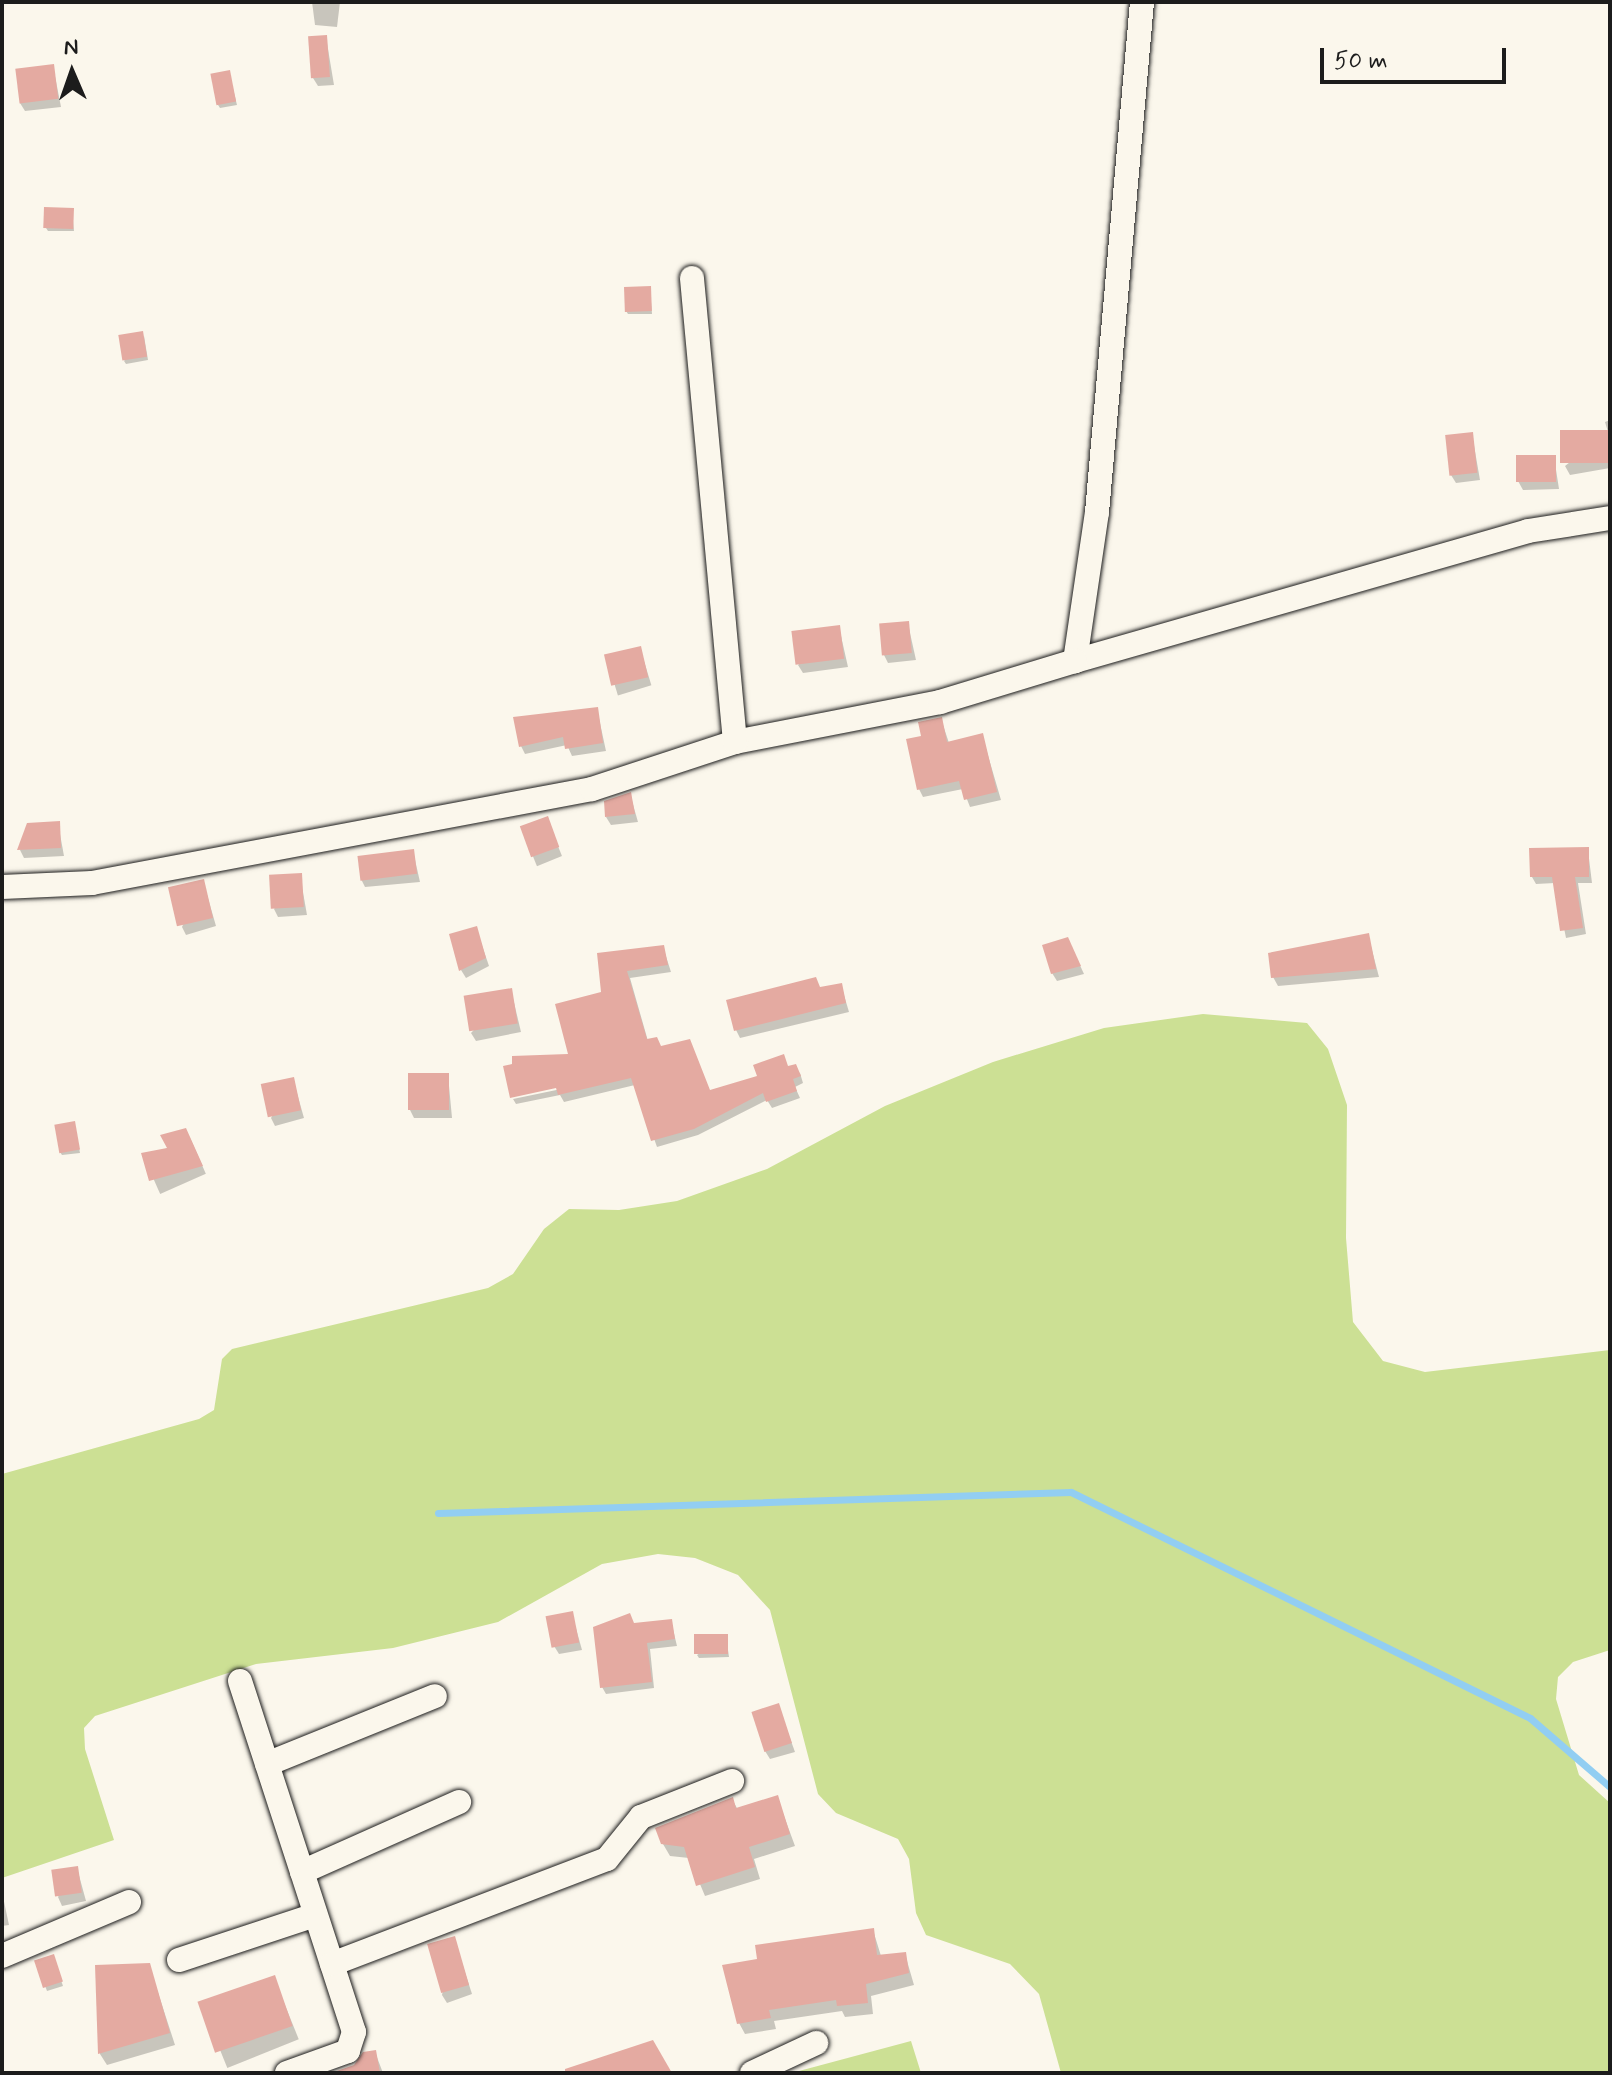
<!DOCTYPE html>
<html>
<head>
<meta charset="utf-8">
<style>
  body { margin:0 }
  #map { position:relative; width:1612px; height:2075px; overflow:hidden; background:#fbf7ec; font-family:Mynerve,sans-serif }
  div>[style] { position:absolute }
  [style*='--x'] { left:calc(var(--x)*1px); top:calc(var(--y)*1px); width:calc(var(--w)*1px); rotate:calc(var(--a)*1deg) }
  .green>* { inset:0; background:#cce094 }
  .shadow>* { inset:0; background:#0003; transform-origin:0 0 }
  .stream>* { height:7px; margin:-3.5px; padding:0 3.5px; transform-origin:3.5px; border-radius:3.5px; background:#92cef2 }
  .building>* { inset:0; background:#e4aaa1; transform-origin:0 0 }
  .roads { filter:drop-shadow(0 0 2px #1c1c1c) drop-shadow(0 0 2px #1c1c1c) }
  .minor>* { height:24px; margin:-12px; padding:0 12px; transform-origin:12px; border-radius:12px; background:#fbf7ec }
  span { translate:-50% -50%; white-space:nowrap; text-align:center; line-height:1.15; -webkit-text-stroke:7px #fbf7ec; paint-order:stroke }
  .frame { position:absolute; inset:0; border:4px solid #1c1c1c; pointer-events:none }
  .north { position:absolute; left:32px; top:32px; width:80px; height:80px; -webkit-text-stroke:6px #fbf7ec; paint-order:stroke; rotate:358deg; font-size:22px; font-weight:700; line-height:32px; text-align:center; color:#1c1c1c }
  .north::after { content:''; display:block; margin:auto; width:28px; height:36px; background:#1c1c1c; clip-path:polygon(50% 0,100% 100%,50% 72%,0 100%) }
  .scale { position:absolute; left:1320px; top:48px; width:186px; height:36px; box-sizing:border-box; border:4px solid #1c1c1c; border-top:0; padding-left:10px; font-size:24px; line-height:28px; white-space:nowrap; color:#1c1c1c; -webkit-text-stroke:6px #fbf7ec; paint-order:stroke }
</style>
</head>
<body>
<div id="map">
  <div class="green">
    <i style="clip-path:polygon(1203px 1014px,1307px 1023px,1328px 1049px,1347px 1105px,1346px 1238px,1353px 1322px,1383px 1361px,1425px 1372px,1610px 1350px,1610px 1650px,1573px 1662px,1558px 1677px,1556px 1699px,1579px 1775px,1610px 1803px,1610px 2073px,1061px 2073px,1039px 1994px,1010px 1964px,926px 1935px,916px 1913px,909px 1859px,898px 1839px,836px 1813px,818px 1794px,770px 1610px,738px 1575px,695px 1558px,658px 1554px,602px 1564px,498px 1622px,393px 1648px,256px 1664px,95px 1716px,84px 1728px,85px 1749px,114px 1840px,2px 1878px,2px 1474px,199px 1419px,214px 1410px,222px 1359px,232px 1349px,488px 1288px,513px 1274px,544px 1229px,569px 1209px,619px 1210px,677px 1201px,767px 1169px,885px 1106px,993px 1062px,1104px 1028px)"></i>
    <i style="clip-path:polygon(911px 2041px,921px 2073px,798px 2073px,799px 2071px)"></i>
  </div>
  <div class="shadow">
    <i style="clip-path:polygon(312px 2px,340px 2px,337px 27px,315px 25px)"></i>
    <i style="clip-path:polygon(326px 37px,334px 85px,318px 86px,313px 78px)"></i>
    <i style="clip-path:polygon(53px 66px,61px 107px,25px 111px,20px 103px)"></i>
    <i style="clip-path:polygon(229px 72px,237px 105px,220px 108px,218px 105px)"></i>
    <i style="clip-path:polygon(72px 210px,74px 231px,48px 231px,46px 228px)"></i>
    <i style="clip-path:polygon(650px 288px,652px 314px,628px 314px,626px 311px)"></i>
    <i style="clip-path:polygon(144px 336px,148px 360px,126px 364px,124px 361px)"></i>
    <i style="clip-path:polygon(1610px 420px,1610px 468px,1570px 475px,1565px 466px,1608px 432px,1605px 422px)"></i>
    <i style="clip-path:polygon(1472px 434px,1480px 480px,1456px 483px,1451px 475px)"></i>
    <i style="clip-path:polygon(1554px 457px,1559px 489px,1523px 490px,1518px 481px)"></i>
    <i style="clip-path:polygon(908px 624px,916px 660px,888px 663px,884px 655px)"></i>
    <i style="clip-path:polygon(839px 627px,848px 667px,803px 673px,798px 665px)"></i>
    <i style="left:640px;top:648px;width:39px;height:35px;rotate:73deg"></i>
    <i style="clip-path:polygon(597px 709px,606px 751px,572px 756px,567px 745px,525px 754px,521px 746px)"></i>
    <i style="clip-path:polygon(941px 719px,949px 743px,982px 735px,1001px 800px,970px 807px,963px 789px,923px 797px,919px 789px,924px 737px)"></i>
    <i style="clip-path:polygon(630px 794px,638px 822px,611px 825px,606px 817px)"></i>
    <i style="left:547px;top:819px;width:40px;height:27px;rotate:68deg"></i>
    <i style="clip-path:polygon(58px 823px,64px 856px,24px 858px,20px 850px,29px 825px)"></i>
    <i style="clip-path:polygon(1588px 850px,1592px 883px,1578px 883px,1586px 934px,1566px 938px,1555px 883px,1536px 884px,1532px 877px)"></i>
    <i style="clip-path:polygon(413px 851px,420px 882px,365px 887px,361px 879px)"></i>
    <i style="clip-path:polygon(300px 875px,307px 915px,278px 917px,274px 909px)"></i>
    <i style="clip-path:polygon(203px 881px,216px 926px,186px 935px,182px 927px)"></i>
    <i style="clip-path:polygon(476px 928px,489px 966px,466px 978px,461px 970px)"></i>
    <i style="clip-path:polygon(1368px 935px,1379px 977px,1278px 986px,1273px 977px)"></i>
    <i style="clip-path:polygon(663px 947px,671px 972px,630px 978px,648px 1041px,710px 1092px,789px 1068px,800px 1073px,803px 1083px,795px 1087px,800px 1098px,772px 1108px,767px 1100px,698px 1135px,657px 1147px,635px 1085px,564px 1102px,560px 1095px,516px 1104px,513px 1099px,566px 1088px,570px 1056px,603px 994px,599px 955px)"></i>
    <i style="clip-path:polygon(1072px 948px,1084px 974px,1057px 981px,1052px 973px)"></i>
    <i style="clip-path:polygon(841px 985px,849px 1012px,740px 1038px,736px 1030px,820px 989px)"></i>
    <i style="clip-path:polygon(511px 990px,521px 1032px,476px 1041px,471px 1033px)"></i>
    <i style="clip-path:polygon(448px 1075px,452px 1118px,414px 1118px,410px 1110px)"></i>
    <i style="clip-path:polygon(293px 1079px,304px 1118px,275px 1126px,271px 1118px)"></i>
    <i style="clip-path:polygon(75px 1127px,80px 1153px,62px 1155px,60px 1152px)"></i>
    <i style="left:190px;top:1138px;width:39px;height:50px;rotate:66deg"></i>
    <i style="clip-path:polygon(572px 1614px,582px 1650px,559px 1654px,554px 1646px)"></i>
    <i style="clip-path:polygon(671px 1621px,677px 1646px,650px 1649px,654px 1688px,606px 1694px,602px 1687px,634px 1625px)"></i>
    <i style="clip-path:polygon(726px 1636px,729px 1657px,699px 1658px,697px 1655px)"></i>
    <i style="clip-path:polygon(778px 1705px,795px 1752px,770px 1759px,765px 1751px)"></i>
    <i style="clip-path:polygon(777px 1797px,795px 1846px,754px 1859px,760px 1879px,705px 1896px,689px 1858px,670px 1856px,663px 1844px,732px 1799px,738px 1810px)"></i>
    <i style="clip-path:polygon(77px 1868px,86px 1901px,62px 1906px,58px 1897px)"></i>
    <i style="clip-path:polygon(2px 1892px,9px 1925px,2px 1926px)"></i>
    <i style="clip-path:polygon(873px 1930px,881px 1956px,905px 1954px,914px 1985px,871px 1996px,873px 2014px,845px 2017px,842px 2011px,774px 2021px,776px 2029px,745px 2034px,739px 2023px,759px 1960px)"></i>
    <i style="clip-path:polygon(454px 1938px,472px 1994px,447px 2003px,442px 1995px)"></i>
    <i style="clip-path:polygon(54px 1960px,63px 1986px,47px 1991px,36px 1962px)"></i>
    <i style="clip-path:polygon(149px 1965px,175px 2045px,107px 2065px,100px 2054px,97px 1967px)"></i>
    <i style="left:274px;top:1978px;width:66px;height:77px;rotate:68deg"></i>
    <i style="clip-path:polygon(375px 2052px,383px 2073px,337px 2073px,354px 2067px)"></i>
  </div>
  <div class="stream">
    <i style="--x:438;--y:1513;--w:633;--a:-1.9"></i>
    <i style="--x:1071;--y:1492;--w:512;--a:26.21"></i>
    <i style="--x:1530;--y:1718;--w:106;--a:40.8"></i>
  </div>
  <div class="building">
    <i style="left:327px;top:35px;width:42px;height:19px;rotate:86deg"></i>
    <i style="left:54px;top:64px;width:35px;height:39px;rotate:83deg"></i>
    <i style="left:230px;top:70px;width:32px;height:20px;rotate:79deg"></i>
    <i style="left:44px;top:207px;width:30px;height:21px;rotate:2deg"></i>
    <i style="left:651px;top:286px;width:25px;height:27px;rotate:88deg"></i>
    <i style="left:143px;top:331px;width:26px;height:25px;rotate:81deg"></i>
    <i style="left:1610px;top:430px;width:33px;height:50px;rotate:90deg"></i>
    <i style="left:1473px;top:432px;width:41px;height:28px;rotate:84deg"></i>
    <i style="left:1516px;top:455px;width:40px;height:27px"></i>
    <i style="left:909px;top:621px;width:32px;height:30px;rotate:85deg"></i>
    <i style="left:840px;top:625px;width:34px;height:49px;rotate:83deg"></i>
    <i style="left:641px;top:646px;width:32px;height:38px;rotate:77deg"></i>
    <i style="clip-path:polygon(598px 707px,603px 743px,565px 749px,563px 737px,519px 747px,513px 717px)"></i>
    <i style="clip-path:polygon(942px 717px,947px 742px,983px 733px,997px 792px,964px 800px,959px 781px,917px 790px,906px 739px,921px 736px,918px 722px)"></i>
    <i style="clip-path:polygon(631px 792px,635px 814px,605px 817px,604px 801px)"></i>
    <i style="left:548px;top:816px;width:33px;height:30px;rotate:70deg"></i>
    <i style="clip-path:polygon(60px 821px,61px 848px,17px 850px,27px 823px)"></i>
    <i style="clip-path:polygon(1589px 847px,1589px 877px,1575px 877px,1583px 928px,1560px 931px,1552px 877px,1530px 877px,1529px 848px)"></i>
    <i style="left:414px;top:849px;width:25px;height:57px;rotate:83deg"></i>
    <i style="left:302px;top:873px;width:34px;height:33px;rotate:87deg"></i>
    <i style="left:204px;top:879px;width:40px;height:37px;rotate:77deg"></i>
    <i style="clip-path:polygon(477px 926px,486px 958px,459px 971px,449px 934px)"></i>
    <i style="clip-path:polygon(1369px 933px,1376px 969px,1271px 978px,1268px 953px)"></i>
    <i style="clip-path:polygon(1068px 937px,1081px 966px,1051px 974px,1042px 945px)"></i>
    <i style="clip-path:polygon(664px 945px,668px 965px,627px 971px,647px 1039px,657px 1037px,661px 1046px,690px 1039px,710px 1090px,757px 1076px,753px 1065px,784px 1054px,788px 1066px,796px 1064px,801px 1076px,793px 1079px,797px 1091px,766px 1102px,763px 1093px,694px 1129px,651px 1141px,631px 1078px,558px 1095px,556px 1088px,510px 1098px,503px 1066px,512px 1064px,512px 1056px,568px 1054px,555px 1004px,601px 992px,597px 953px)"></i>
    <i style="clip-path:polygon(816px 977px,820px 987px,842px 983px,846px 1003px,734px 1031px,726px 1000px)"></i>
    <i style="left:512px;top:988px;width:36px;height:49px;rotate:81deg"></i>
    <i style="left:408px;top:1073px;width:41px;height:37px"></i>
    <i style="left:294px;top:1077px;width:34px;height:34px;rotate:78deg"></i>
    <i style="left:75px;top:1121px;width:29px;height:21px;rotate:80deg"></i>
    <i style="clip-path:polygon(186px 1128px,203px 1166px,149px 1181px,141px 1153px,167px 1148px,160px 1135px)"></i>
    <i style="left:573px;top:1611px;width:32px;height:28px;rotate:79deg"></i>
    <i style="clip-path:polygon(630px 1613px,634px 1623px,672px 1619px,675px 1639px,647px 1643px,652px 1682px,600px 1688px,593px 1627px)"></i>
    <i style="left:728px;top:1634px;width:20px;height:34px;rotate:90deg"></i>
    <i style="left:779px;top:1703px;width:42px;height:29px;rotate:72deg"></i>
    <i style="clip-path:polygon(778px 1795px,790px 1834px,749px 1847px,755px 1867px,696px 1886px,684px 1847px,661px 1844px,655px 1828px,733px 1797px,736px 1808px)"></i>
    <i style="left:78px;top:1866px;width:27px;height:27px;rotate:82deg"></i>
    <i style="clip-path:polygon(874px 1928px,877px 1955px,906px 1952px,909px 1973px,866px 1984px,868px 2003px,837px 2006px,836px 2000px,769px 2010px,771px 2018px,737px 2024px,722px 1965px,757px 1959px,755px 1945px)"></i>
    <i style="left:455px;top:1936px;width:51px;height:29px;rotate:74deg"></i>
    <i style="left:54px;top:1954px;width:29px;height:21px;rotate:72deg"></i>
    <i style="clip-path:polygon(150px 1963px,170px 2033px,98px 2054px,95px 1965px)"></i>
    <i style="left:275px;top:1975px;width:54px;height:82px;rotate:71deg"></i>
    <i style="clip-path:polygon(653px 2040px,672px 2073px,565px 2073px,565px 2069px)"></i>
    <i style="clip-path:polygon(376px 2050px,380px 2073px,331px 2073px,354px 2065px,363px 2052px)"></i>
  </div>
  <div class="roads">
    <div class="minor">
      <i style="--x:1142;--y:2;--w:512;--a:95.04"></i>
      <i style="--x:1097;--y:512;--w:151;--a:98.4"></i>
      <i style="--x:1075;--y:661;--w:471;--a:-16"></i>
      <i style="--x:1528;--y:531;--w:83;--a:-9"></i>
      <i style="--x:735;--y:742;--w:209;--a:-11"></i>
      <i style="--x:940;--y:702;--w:141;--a:-16.9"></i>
      <i style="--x:2;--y:887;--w:90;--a:-2.5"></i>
      <i style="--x:92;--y:883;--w:509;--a:-10.65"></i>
      <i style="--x:592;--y:789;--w:151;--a:-18.2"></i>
      <i style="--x:735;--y:742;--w:466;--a:-95.3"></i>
      <i style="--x:240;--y:1681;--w:369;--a:72"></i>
      <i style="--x:354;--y:2032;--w:20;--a:108"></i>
      <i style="--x:348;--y:2051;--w:65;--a:160.2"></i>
      <i style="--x:267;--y:1764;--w:181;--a:-22"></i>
      <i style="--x:302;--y:1872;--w:172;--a:-24"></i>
      <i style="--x:2;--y:1956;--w:138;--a:-23"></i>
      <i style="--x:179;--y:1960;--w:143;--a:-18.3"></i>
      <i style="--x:332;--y:1964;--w:294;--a:-20.9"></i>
      <i style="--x:607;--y:1859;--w:54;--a:-51"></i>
      <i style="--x:641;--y:1817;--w:98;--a:-21.6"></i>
      <i style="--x:752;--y:2073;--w:71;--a:-25.1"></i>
    </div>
  </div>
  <div class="frame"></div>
  <div class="north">N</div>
  <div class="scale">50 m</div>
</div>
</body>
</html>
